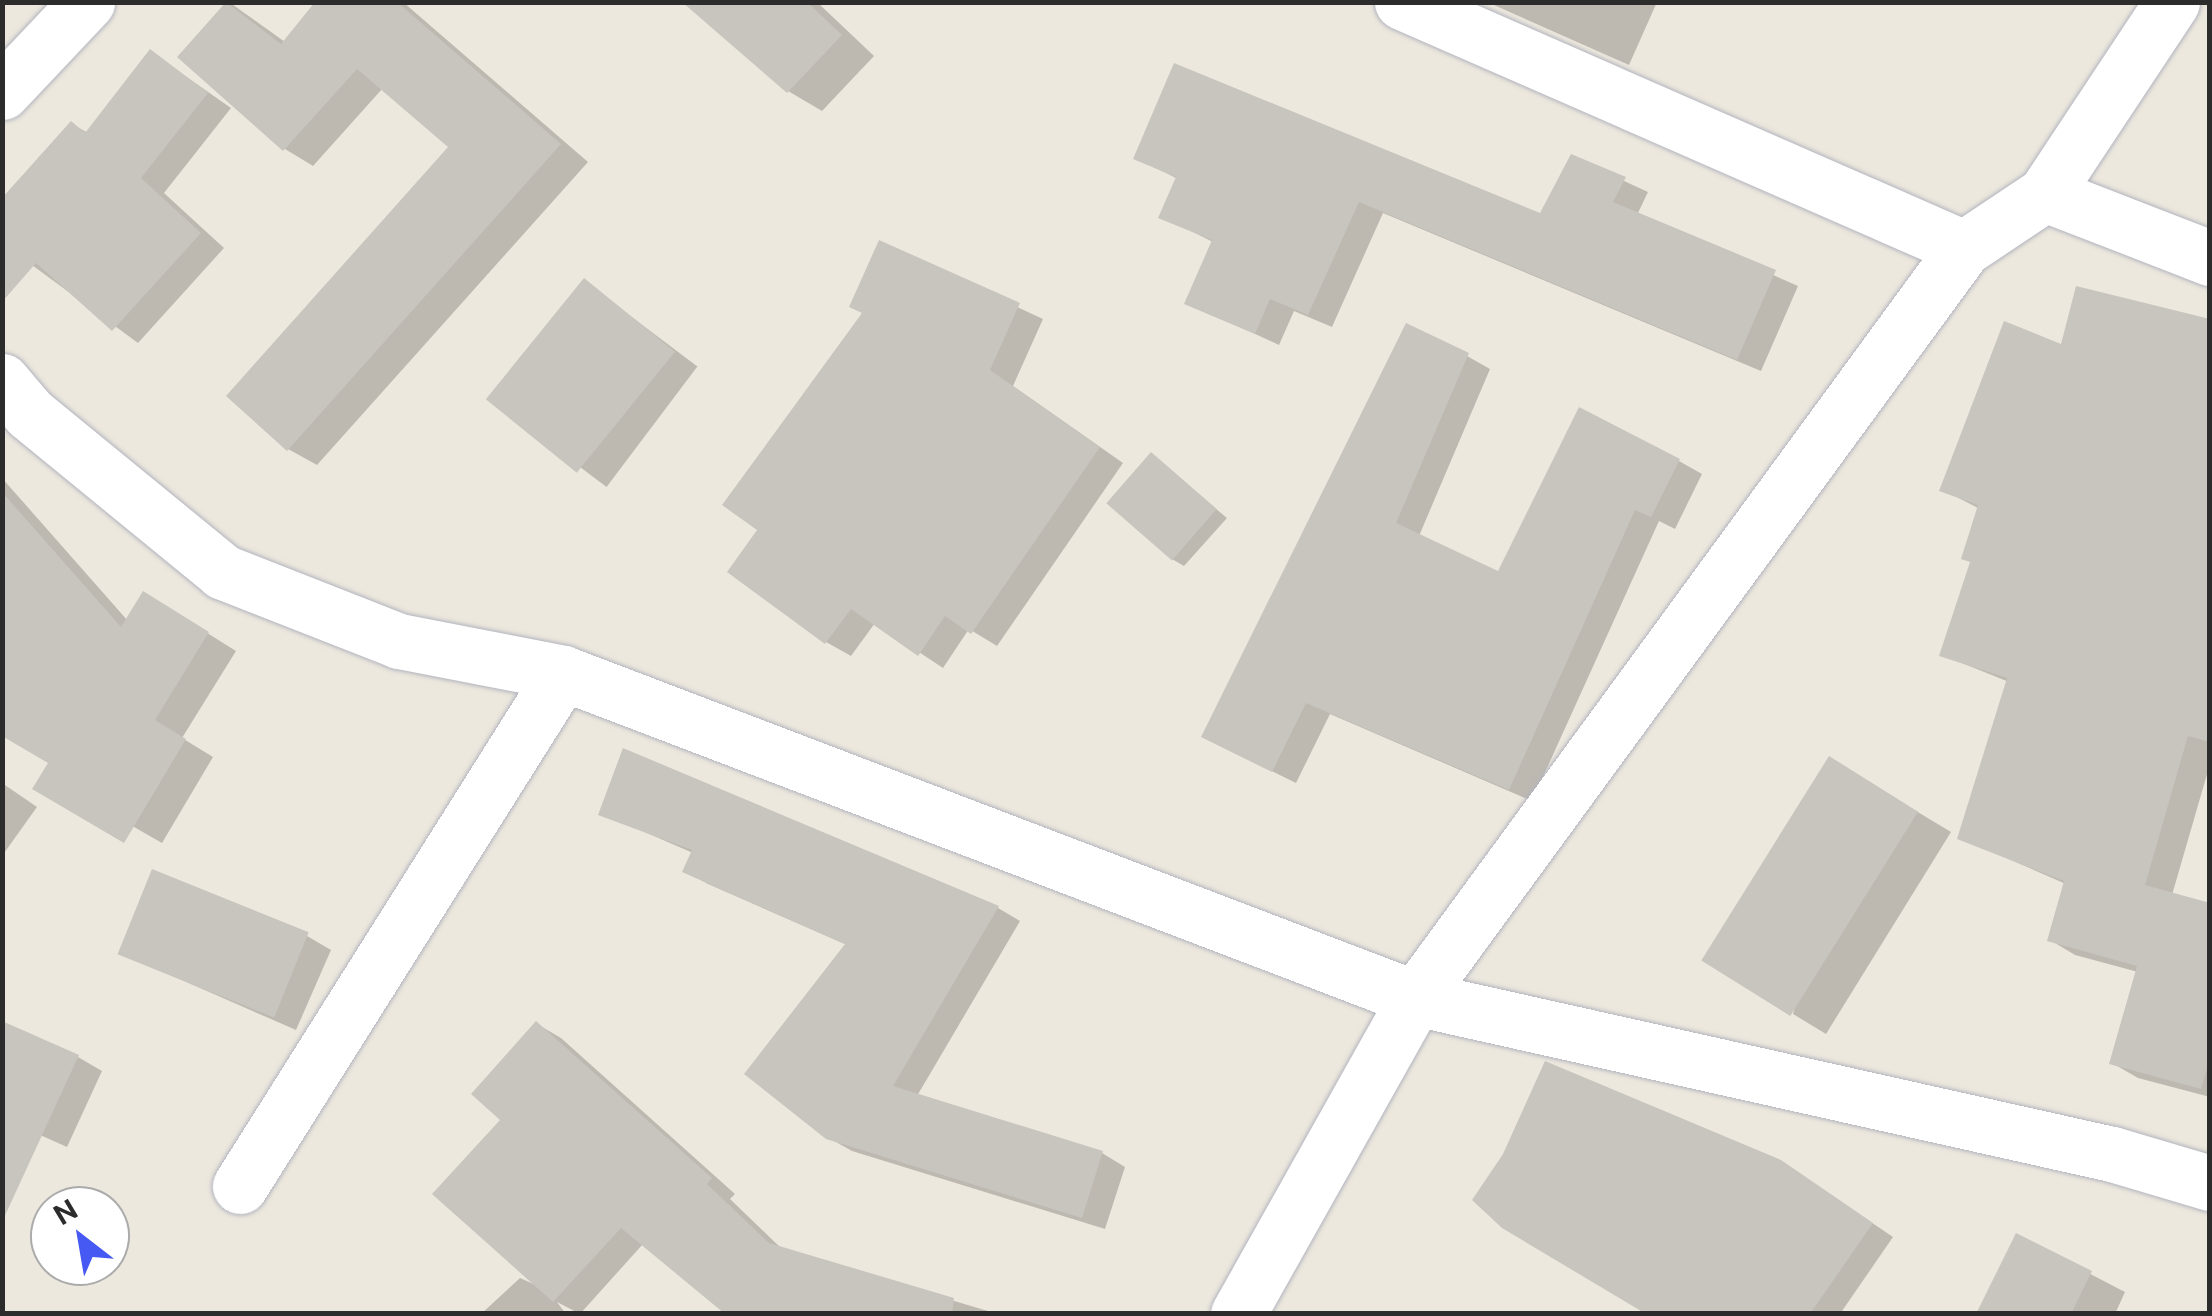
<!DOCTYPE html>
<html>
<head>
<meta charset="utf-8">
<style>
  body { margin:0 }
  #map { position:relative; width:2212px; height:1316px; overflow:hidden; background:#ede8de; font-family:"Public Sans",sans-serif }
  div>[style] { position:absolute }
  [style*='--x'] { left:calc(var(--x)*1px); top:calc(var(--y)*1px); width:calc(var(--w)*1px); rotate:calc(var(--a)*1deg) }
  .shadow>* { inset:0; background:#0003; transform-origin:0 0 }
  .building>* { inset:0; background:#c8c4be; transform-origin:0 0 }
  .roads { filter:drop-shadow(0 0 2px #b2b4be) drop-shadow(0 0 2px #b2b4be) }
  .minor>* { height:55px; margin:-27.5px; padding:0 27.5px; transform-origin:27.5px; border-radius:27.5px; background:#fff }
  span { translate:-50% -50%; white-space:nowrap; text-align:center; line-height:1.15; -webkit-text-stroke:10px #fff; paint-order:stroke }
  .frame { position:absolute; inset:0; border:5px solid #2c2c2c; pointer-events:none }
  .north { position:absolute; left:30px; top:1186px; width:100px; height:100px; box-sizing:border-box; background:#fff; border:2px solid #ababab; border-radius:50%; rotate:329deg; font-size:28px; font-weight:700; line-height:40px; text-align:center; color:#2c2c2c }
  .north::after { content:''; display:block; margin:auto; width:35px; height:45px; background:#4659f2; clip-path:polygon(50% 0,100% 100%,50% 72%,0 100%) }
</style>
</head>
<body>
<div id="map">
  <div class="shadow">
    <i style="clip-path:polygon(229px 2px,285px 42px,319px 2px,403px 2px,588px 162px,317px 465px,288px 449px,452px 147px,383px 88px,313px 166px,285px 149px,180px 57px)"></i>
    <i style="clip-path:polygon(737px 2px,817px 2px,874px 56px,822px 111px,788px 91px)"></i>
    <i style="clip-path:polygon(1487px 2px,1657px 2px,1629px 65px)"></i>
    <i style="clip-path:polygon(151px 52px,231px 108px,164px 193px,224px 248px,138px 343px,2px 243px,72px 124px,88px 133px)"></i>
    <i style="clip-path:polygon(1572px 157px,1648px 192px,1637px 215px,1798px 286px,1761px 371px,1383px 213px,1332px 327px,1294px 311px,1279px 345px,1188px 303px,1213px 242px,1161px 216px,1178px 179px,1136px 158px,1541px 216px)"></i>
    <i style="clip-path:polygon(880px 244px,1043px 319px,1013px 386px,1123px 463px,997px 646px,969px 629px,943px 668px,875px 623px,851px 656px,826px 642px,760px 530px,865px 313px)"></i>
    <i style="left:584px;top:281px;width:142px;height:151px;rotate:37deg"></i>
    <i style="clip-path:polygon(2210px 324px,2210px 764px,2172px 895px,2210px 906px,2210px 1097px,2138px 1078px,2112px 1063px,2138px 972px,2075px 955px,2050px 940px,2066px 884px,1960px 838px,2009px 682px,1942px 655px,1972px 563px,1980px 509px,1943px 490px,2063px 348px)"></i>
    <i style="clip-path:polygon(1467px 356px,1490px 369px,1419px 536px,1500px 574px,1679px 461px,1702px 474px,1675px 529px,1659px 521px,1532px 801px,1330px 714px,1296px 783px,1227px 749px)"></i>
    <i style="clip-path:polygon(1151px 455px,1227px 518px,1184px 566px,1172px 559px)"></i>
    <i style="clip-path:polygon(2px 478px,128px 621px,172px 611px,236px 651px,182px 738px,213px 757px,162px 843px,134px 827px,2px 677px)"></i>
    <i style="clip-path:polygon(1863px 779px,1951px 832px,1826px 1034px,1793px 1014px)"></i>
    <i style="clip-path:polygon(2px 783px,37px 807px,2px 856px)"></i>
    <i style="clip-path:polygon(601px 813px,998px 908px,1020px 921px,917px 1096px,1102px 1153px,1125px 1167px,1105px 1229px,852px 1151px,827px 1137px,847px 945px,708px 884px,685px 871px,693px 853px)"></i>
    <i style="clip-path:polygon(307px 936px,331px 950px,296px 1030px,120px 953px)"></i>
    <i style="clip-path:polygon(537px 1024px,561px 1038px,735px 1194px,730px 1199px,783px 1250px,998px 1314px,728px 1314px,643px 1244px,580px 1314px,557px 1302px,566px 1314px,481px 1314px,520px 1278px,538px 1286px,504px 1120px)"></i>
    <i style="clip-path:polygon(78px 1057px,102px 1071px,67px 1147px,2px 1118px)"></i>
    <i style="clip-path:polygon(1803px 1176px,1893px 1237px,1840px 1314px,1646px 1314px)"></i>
    <i style="clip-path:polygon(2017px 1236px,2125px 1292px,2115px 1314px,1979px 1314px)"></i>
  </div>
  <div class="building">
    <i style="clip-path:polygon(226px 2px,281px 44px,315px 2px,397px 2px,561px 144px,287px 451px,226px 396px,448px 147px,357px 69px,283px 151px,177px 57px)"></i>
    <i style="clip-path:polygon(682px 2px,807px 2px,842px 35px,787px 93px)"></i>
    <i style="clip-path:polygon(150px 49px,208px 93px,141px 178px,201px 233px,112px 331px,36px 263px,2px 302px,2px 198px,71px 121px,85px 133px)"></i>
    <i style="clip-path:polygon(1174px 63px,1540px 213px,1571px 154px,1626px 177px,1613px 202px,1776px 270px,1737px 360px,1359px 202px,1308px 315px,1270px 299px,1255px 334px,1184px 304px,1212px 240px,1158px 218px,1176px 177px,1133px 159px)"></i>
    <i style="clip-path:polygon(879px 240px,1020px 303px,990px 370px,1100px 447px,971px 634px,945px 616px,918px 656px,851px 609px,825px 644px,727px 572px,757px 530px,722px 505px,862px 313px,849px 307px)"></i>
    <i style="left:584px;top:278px;width:117px;height:156px;rotate:39deg"></i>
    <i style="clip-path:polygon(2076px 286px,2210px 319px,2210px 742px,2188px 736px,2145px 885px,2210px 903px,2210px 1058px,2201px 1089px,2109px 1064px,2137px 966px,2047px 941px,2064px 881px,1957px 839px,2007px 678px,1939px 656px,1970px 562px,1961px 559px,1978px 505px,1939px 491px,2004px 321px,2061px 344px)"></i>
    <i style="clip-path:polygon(1406px 323px,1469px 353px,1396px 523px,1498px 571px,1579px 407px,1680px 459px,1651px 517px,1635px 510px,1509px 790px,1306px 703px,1272px 772px,1201px 737px)"></i>
    <i style="left:1151px;top:452px;width:87px;height:68px;rotate:41deg"></i>
    <i style="clip-path:polygon(2px 492px,121px 627px,143px 591px,209px 632px,155px 720px,186px 739px,124px 843px,32px 789px,48px 763px,2px 736px)"></i>
    <i style="clip-path:polygon(623px 748px,999px 906px,893px 1086px,1103px 1151px,1082px 1218px,826px 1139px,744px 1074px,845px 944px,682px 872px,692px 850px,598px 815px)"></i>
    <i style="left:1829px;top:756px;width:105px;height:241px;rotate:32deg"></i>
    <i style="left:152px;top:869px;width:169px;height:92px;rotate:22deg"></i>
    <i style="clip-path:polygon(2px 1021px,79px 1055px,2px 1222px)"></i>
    <i style="clip-path:polygon(536px 1021px,712px 1178px,707px 1184px,769px 1243px,954px 1298px,952px 1314px,725px 1314px,621px 1228px,553px 1302px,432px 1194px,500px 1120px,471px 1094px)"></i>
    <i style="clip-path:polygon(1545px 1061px,1781px 1160px,1873px 1223px,1810px 1314px,1646px 1314px,1502px 1228px,1472px 1200px,1503px 1154px)"></i>
    <i style="clip-path:polygon(2016px 1233px,2092px 1271px,2071px 1314px,1976px 1314px)"></i>
  </div>
  <div class="roads">
    <div class="minor">
      <i style="--x:1402;--y:2;--w:613;--a:23.64"></i>
      <i style="--x:1964;--y:248;--w:97;--a:-33.7"></i>
      <i style="--x:2045;--y:194;--w:230;--a:-56.5"></i>
      <i style="--x:2;--y:92;--w:124;--a:-46.6"></i>
      <i style="--x:2045;--y:194;--w:177;--a:21.2"></i>
      <i style="--x:2;--y:381;--w:42;--a:49.8"></i>
      <i style="--x:29;--y:413;--w:251;--a:39.3"></i>
      <i style="--x:223;--y:572;--w:189;--a:21.4"></i>
      <i style="--x:399;--y:641;--w:167;--a:11"></i>
      <i style="--x:563;--y:673;--w:912;--a:20.88"></i>
      <i style="--x:1415;--y:998;--w:714;--a:12.62"></i>
      <i style="--x:2112;--y:1154;--w:102;--a:16.5"></i>
      <i style="--x:240;--y:1186;--w:606;--a:-57.8"></i>
      <i style="--x:1238;--y:1314;--w:362;--a:-60.7"></i>
      <i style="--x:1415;--y:998;--w:929;--a:-53.8"></i>
    </div>
  </div>
  <div class="frame"></div>
  <div class="north">N</div>
</div>
</body>
</html>
